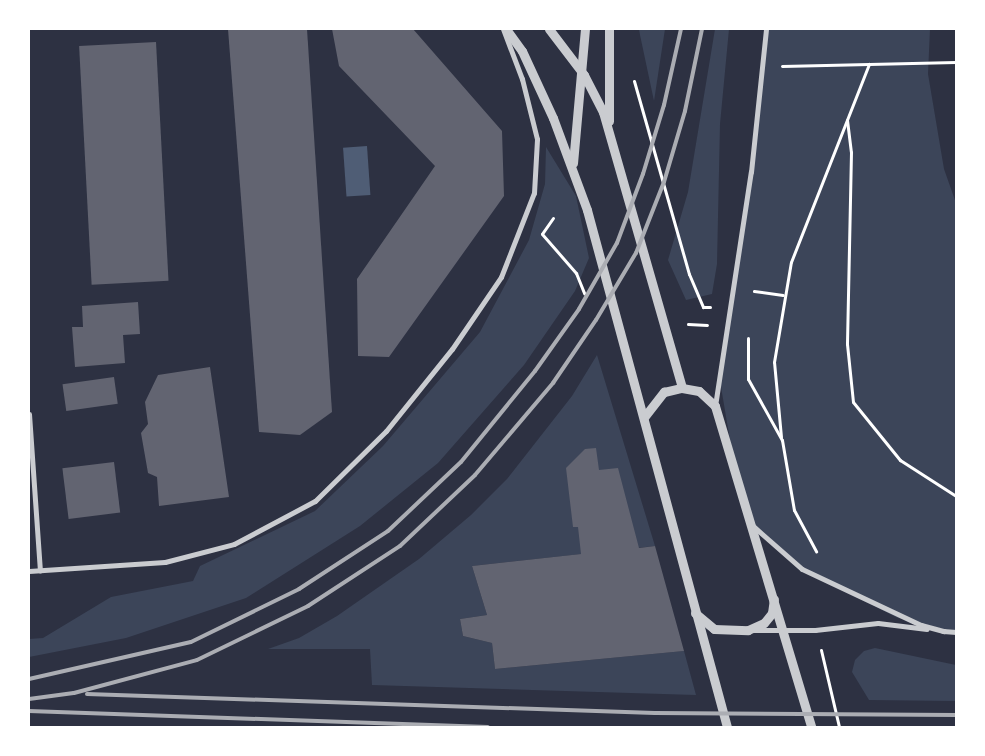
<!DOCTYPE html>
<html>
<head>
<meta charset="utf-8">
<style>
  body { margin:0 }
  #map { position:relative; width:985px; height:756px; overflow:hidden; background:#2d3142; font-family:"PT Sans",sans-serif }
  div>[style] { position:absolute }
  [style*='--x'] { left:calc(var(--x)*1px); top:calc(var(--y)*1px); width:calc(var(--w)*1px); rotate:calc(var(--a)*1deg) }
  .green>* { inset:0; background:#3c4559 }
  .water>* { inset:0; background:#4f5d75; transform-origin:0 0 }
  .building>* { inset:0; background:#626471; transform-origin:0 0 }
  .path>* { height:3px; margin:-1.5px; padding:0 1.5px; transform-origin:1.5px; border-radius:1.5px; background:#fff }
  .minor>* { height:5px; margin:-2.5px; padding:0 2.5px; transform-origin:2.5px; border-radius:2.5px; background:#caccd0 }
  .tertiary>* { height:9px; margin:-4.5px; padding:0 4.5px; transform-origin:4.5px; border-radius:4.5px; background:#caccd0 }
  .rail>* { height:4px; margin:-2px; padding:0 2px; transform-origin:2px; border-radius:2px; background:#abadb3 }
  span { translate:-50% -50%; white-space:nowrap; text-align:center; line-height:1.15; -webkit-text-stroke:5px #fff; paint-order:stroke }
  .frame { position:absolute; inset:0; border:30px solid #fff; pointer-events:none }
</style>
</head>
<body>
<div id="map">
  <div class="green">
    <i style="clip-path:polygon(639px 29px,665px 29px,654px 101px,640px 35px)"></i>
    <i style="clip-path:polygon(715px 29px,729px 29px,720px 124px,717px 264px,712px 294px,686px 300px,668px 260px,688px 192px)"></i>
    <i style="clip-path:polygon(766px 29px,930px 29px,928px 74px,944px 169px,956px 203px,956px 632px,898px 618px,838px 588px,792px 562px,752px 528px,730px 440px,720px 381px,751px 172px)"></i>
    <i style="clip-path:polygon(546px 147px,576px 196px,589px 258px,575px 291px,524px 365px,438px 463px,360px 526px,246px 598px,126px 638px,29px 657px,29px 639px,43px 638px,111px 597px,193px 581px,200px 566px,315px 511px,383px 446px,480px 332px,529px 240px,545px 184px)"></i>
    <i style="clip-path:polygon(597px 355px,655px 546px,472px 566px,487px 615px,460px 619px,463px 636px,492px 643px,495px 669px,684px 651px,696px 695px,372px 685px,370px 649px,268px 649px,299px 638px,337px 616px,419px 559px,471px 515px,507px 479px,572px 396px)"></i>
    <i style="clip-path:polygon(875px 648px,956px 665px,956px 701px,869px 700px,852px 672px,855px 660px,864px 651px)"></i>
  </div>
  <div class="water">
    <i style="left:367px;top:146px;width:49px;height:24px;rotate:86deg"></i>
  </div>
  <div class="building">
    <i style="clip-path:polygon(228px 29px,307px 29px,332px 412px,300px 435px,259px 432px)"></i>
    <i style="clip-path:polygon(332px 29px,413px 29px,502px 131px,504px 196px,389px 357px,358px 356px,357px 279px,435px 166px,339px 66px)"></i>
    <i style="left:156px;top:42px;width:239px;height:77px;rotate:87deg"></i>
    <i style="clip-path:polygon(138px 302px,140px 334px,123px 335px,125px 363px,75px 367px,72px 327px,83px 327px,82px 306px)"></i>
    <i style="clip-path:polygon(210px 367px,229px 497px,159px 506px,157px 477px,148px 473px,141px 433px,148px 424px,145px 402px,158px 375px)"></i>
    <i style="left:114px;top:377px;width:27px;height:52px;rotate:82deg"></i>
    <i style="clip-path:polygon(596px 448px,599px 470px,618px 468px,639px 548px,655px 546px,684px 651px,495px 669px,492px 643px,463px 636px,460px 619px,487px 615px,472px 566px,581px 554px,578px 527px,573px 527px,566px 468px,585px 449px)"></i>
    <i style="left:114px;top:462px;width:51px;height:52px;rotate:83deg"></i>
  </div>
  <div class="path">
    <i style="--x:782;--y:66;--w:174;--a:-1.3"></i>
    <i style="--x:634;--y:81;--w:201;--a:74.1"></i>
    <i style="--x:689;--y:274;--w:36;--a:67"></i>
    <i style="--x:703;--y:307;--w:7;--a:0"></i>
    <i style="--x:847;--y:120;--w:32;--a:83"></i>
    <i style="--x:851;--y:152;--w:192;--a:91.2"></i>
    <i style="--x:847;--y:344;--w:58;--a:84.1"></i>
    <i style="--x:853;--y:402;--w:75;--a:51"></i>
    <i style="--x:900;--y:460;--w:67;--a:32.7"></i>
    <i style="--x:553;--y:218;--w:19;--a:125"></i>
    <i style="--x:542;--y:234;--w:52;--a:48.9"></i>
    <i style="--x:576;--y:273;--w:22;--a:68"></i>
    <i style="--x:754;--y:291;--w:29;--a:8"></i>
    <i style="--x:688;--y:324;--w:19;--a:3"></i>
    <i style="--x:748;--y:338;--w:41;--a:90"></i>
    <i style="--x:748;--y:379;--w:70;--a:60.9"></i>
    <i style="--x:782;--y:440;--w:71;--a:80.3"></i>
    <i style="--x:794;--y:510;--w:47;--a:61.8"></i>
    <i style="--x:781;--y:437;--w:75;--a:-95.3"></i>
    <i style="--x:774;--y:362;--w:101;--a:-80.4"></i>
    <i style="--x:791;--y:262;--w:213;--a:-68.5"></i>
    <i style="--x:821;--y:650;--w:79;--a:76.8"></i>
  </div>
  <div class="minor">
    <i style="--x:715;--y:406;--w:237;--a:-81.3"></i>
    <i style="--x:751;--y:172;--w:144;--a:-84"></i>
    <i style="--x:29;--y:414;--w:157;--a:86"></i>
    <i style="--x:753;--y:526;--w:65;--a:41.3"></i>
    <i style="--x:802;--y:569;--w:132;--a:25.2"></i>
    <i style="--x:921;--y:625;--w:24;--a:15"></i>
    <i style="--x:29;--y:571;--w:136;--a:-3.8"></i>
    <i style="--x:165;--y:562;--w:71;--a:-14.6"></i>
    <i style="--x:234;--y:544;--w:92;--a:-28"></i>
    <i style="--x:315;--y:501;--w:100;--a:-44.6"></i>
    <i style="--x:386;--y:431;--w:105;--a:-51.2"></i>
    <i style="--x:452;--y:349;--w:87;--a:-55.8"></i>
    <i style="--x:501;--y:277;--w:90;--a:-68.6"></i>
    <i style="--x:534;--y:193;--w:54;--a:-86.8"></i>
    <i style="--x:537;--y:139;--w:62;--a:-104"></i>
    <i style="--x:522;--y:79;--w:53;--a:-110.8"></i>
    <i style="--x:753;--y:630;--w:62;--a:0"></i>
    <i style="--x:815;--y:630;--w:63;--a:-6.3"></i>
    <i style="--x:878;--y:623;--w:49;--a:7"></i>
    <i style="--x:943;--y:631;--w:13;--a:4"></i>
  </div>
  <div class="tertiary">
    <i style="--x:506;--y:29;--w:27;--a:54"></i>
    <i style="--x:522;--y:51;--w:74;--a:65.2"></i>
    <i style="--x:553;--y:118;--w:98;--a:69.7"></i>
    <i style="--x:587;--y:210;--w:536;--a:74.85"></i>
    <i style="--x:549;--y:29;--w:58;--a:52.7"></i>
    <i style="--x:584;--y:75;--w:42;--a:62.8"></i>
    <i style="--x:603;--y:112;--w:287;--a:74"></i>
    <i style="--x:609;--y:121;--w:92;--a:-90"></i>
    <i style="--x:573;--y:163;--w:135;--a:-84.9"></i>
    <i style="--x:645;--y:416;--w:31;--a:-52"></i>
    <i style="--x:664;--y:392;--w:18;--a:-13"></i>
    <i style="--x:682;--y:388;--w:17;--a:10"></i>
    <i style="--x:699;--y:391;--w:22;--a:43"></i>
    <i style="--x:715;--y:406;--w:335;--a:73.3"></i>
    <i style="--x:695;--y:613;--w:25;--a:40"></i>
    <i style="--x:714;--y:629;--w:34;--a:2"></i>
    <i style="--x:748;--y:630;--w:17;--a:-24"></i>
    <i style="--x:764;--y:623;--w:13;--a:-51"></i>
    <i style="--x:772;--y:613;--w:14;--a:-82"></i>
  </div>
  <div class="rail">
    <i style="--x:29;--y:679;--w:166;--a:-12.9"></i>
    <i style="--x:191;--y:642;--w:120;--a:-26.1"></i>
    <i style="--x:299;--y:589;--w:106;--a:-33.1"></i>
    <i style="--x:388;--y:531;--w:100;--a:-43.4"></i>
    <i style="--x:461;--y:462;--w:117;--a:-50.9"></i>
    <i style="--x:535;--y:371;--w:76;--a:-54.6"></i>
    <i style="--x:579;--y:309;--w:76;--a:-60.1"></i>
    <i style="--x:617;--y:243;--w:74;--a:-69.4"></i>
    <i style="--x:643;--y:174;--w:72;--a:-73.1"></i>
    <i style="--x:664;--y:105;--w:78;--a:-77.4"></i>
    <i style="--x:87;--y:694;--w:568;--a:1.92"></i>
    <i style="--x:655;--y:713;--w:301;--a:0.4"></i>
    <i style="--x:29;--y:699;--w:45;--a:-7.6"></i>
    <i style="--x:74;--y:693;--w:127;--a:-15"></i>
    <i style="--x:197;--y:660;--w:123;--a:-25.9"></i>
    <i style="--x:308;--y:606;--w:110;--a:-33.1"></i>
    <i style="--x:400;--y:546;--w:103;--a:-43.4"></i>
    <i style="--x:475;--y:475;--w:121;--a:-49.7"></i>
    <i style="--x:553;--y:383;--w:76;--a:-55.7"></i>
    <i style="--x:596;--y:320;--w:78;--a:-59.2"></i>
    <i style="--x:636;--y:253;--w:76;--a:-68.5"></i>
    <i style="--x:664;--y:182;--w:74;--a:-73.5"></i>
    <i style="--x:685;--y:111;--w:84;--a:-78.3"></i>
    <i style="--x:29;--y:711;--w:459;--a:2"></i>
  </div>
  <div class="frame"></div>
</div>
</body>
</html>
